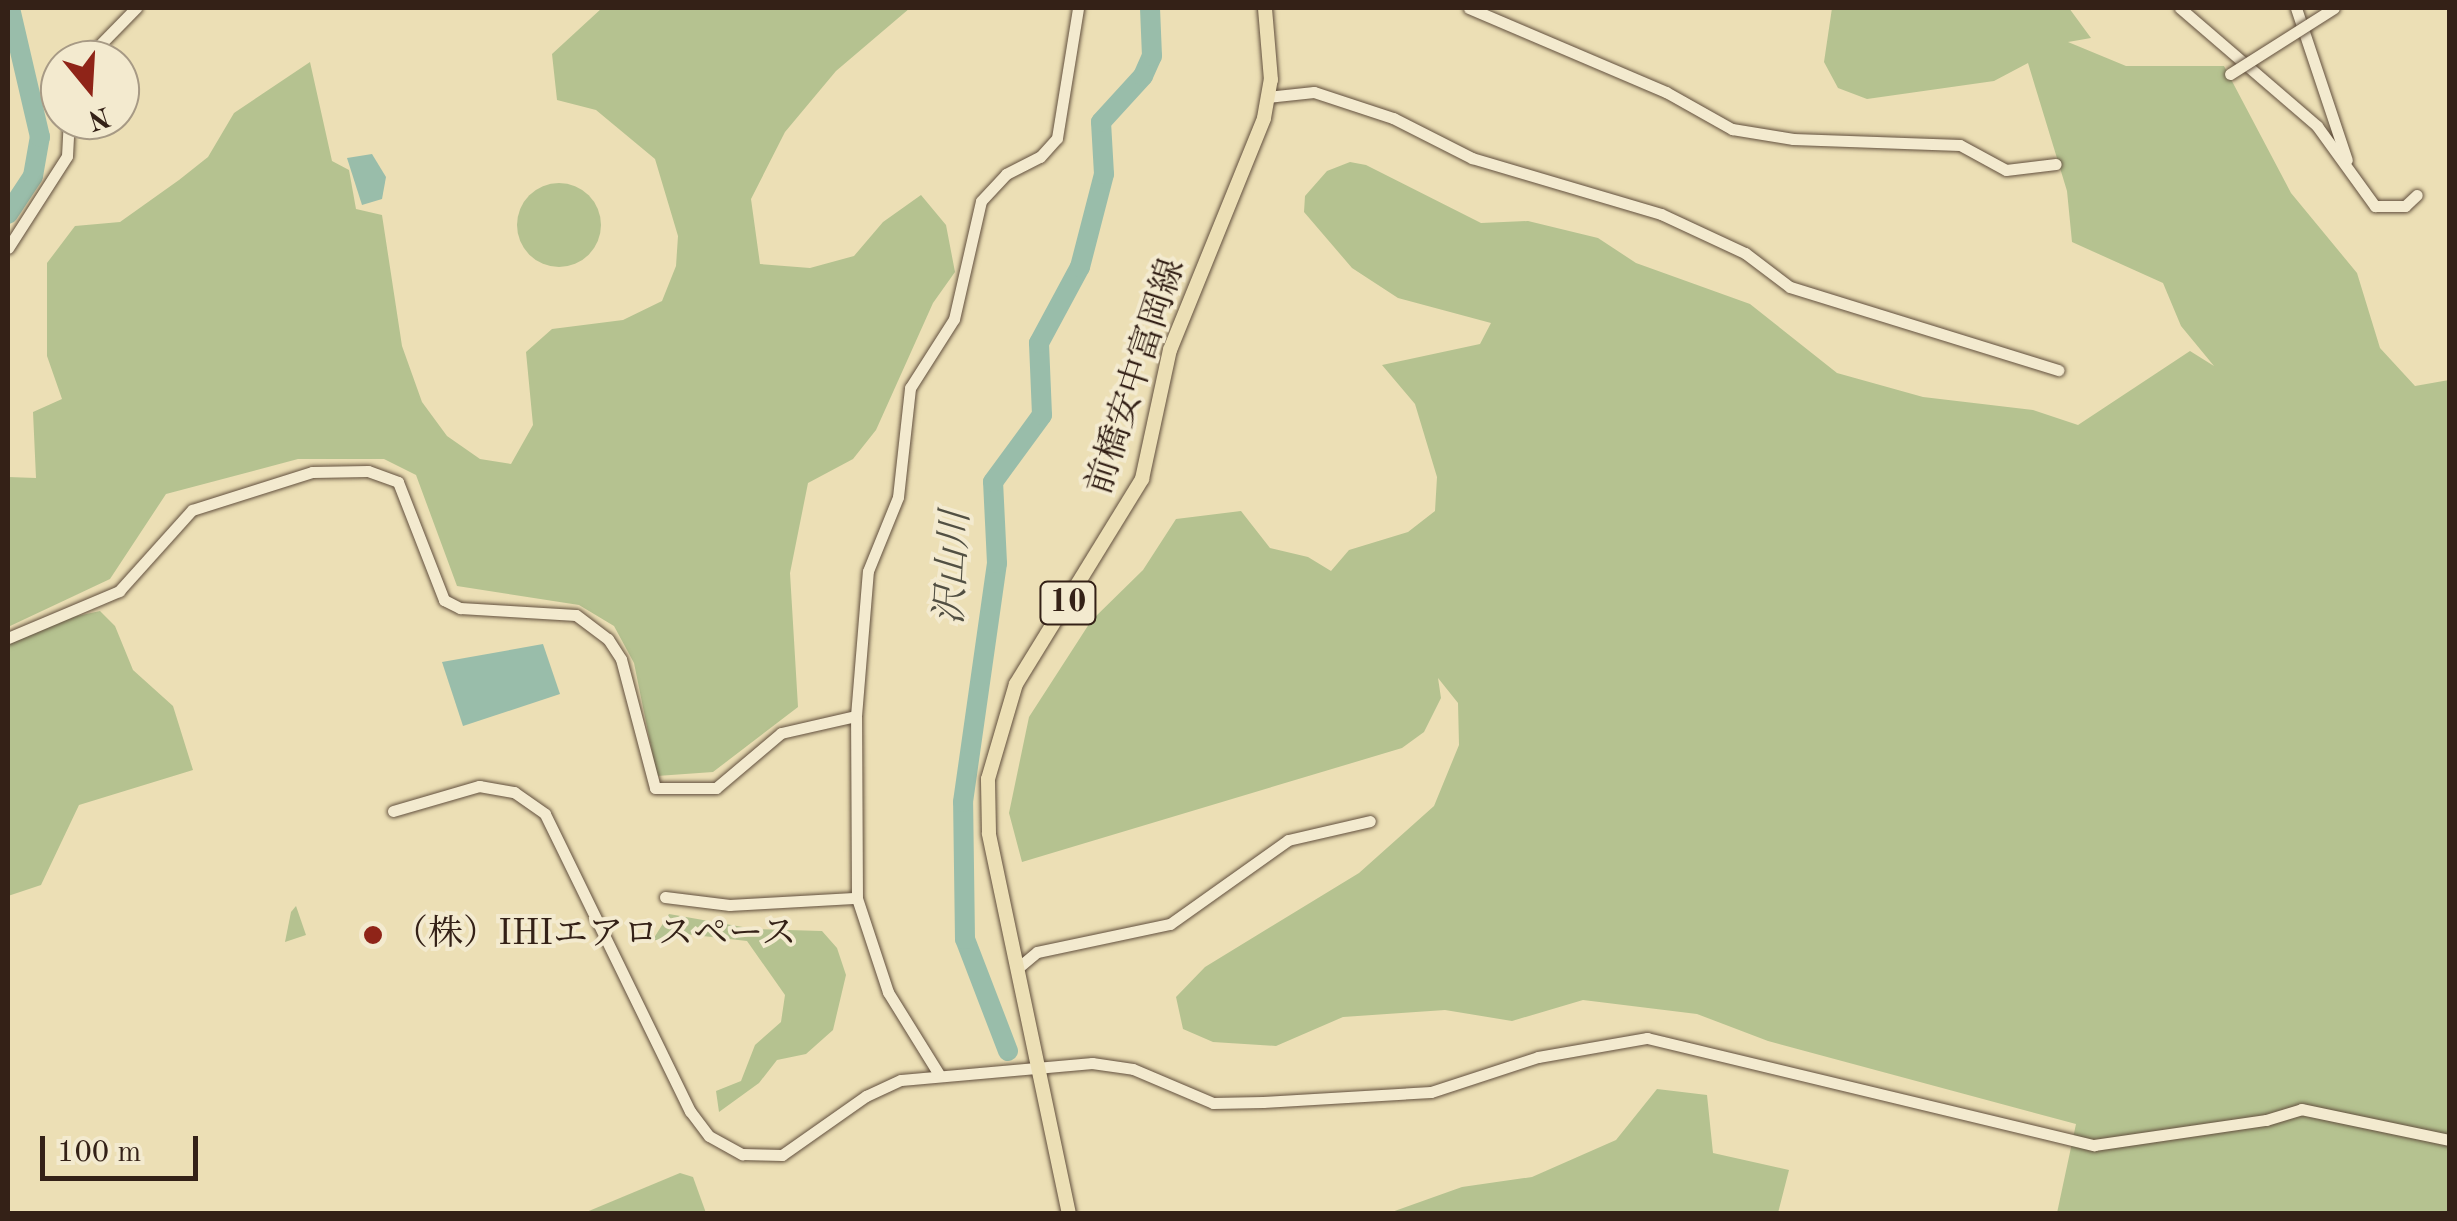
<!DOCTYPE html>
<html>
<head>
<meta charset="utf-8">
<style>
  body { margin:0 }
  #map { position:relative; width:2457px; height:1221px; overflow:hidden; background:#ecdfb5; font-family:"Old Standard TT","Noto Serif JP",serif }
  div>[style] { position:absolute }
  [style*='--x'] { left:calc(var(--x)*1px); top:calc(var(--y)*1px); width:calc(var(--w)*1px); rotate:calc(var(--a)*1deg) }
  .green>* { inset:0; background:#b5c290 }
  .round { border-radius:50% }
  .water>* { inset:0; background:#99bdaa }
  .river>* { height:20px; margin:-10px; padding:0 10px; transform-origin:10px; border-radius:10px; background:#99bdaa }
  .roads { filter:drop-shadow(0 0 2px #62503e) drop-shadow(0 0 2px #62503e) }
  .minor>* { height:11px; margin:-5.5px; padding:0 5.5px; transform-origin:5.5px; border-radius:5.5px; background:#f3eacf }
  .major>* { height:14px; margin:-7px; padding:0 7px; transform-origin:7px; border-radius:7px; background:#ecdfb5 }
  .bridges { filter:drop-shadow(0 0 2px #62503e) drop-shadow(0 0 2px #62503e) }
  .minor-bridge>* { height:11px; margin:-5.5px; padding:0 5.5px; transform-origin:5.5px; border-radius:5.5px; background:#f3eacf }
  .dots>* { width:28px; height:28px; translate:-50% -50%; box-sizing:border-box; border:5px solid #f3eacf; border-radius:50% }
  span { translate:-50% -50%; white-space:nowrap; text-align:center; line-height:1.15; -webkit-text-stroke:8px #f3eacf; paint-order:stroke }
  .shield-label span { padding:2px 8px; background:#f3eacf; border:2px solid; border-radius:8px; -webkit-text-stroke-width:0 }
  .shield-label { font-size:32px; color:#342117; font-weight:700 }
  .street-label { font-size:35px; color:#342117 }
  .poi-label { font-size:35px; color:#342117 }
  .left { translate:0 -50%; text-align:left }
  .water-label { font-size:38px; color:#525043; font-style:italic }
  .frame { position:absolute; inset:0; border:10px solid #342117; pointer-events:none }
  .north { position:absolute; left:40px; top:40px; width:100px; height:100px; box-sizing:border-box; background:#f3eacf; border:2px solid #a79a85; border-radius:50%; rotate:162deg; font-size:28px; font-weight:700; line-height:40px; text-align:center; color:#342117 }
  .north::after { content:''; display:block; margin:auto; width:35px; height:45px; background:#8f2418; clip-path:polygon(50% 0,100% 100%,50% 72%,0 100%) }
  .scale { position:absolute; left:40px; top:1136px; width:158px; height:45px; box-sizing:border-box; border:5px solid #342117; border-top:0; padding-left:12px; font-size:30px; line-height:35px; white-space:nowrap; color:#342117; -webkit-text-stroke:8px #f3eacf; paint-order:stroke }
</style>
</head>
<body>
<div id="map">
  <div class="green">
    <i style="clip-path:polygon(602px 8px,910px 8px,836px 71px,785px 132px,751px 199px,760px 264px,810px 268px,854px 256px,883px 222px,921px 195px,946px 225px,955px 272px,933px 303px,876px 430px,853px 459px,808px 483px,790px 573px,798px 707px,713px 772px,657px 776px,634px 663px,614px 626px,579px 605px,457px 586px,416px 475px,384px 459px,298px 459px,166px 494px,110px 579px,8px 627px,8px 477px,36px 478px,33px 412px,62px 399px,47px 356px,47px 263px,75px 226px,120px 222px,179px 180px,208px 157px,234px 113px,310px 62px,332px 161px,349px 170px,356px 209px,382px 215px,402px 346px,422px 402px,447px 436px,480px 459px,511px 464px,533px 425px,526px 352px,552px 329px,623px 320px,662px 301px,676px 266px,678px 236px,655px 159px,596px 110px,557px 100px,552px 54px)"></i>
    <i style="clip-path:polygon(1832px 8px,2069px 8px,2091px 38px,2068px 42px,2126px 66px,2224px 66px,2291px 193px,2357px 273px,2380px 348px,2415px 386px,2449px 380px,2449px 1213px,2057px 1213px,2076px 1124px,1768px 1041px,1697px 1014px,1583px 1000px,1512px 1021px,1445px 1010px,1343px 1017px,1276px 1046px,1213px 1042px,1183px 1029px,1176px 997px,1205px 967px,1359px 873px,1434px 806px,1459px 745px,1458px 703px,1438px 678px,1441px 698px,1424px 732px,1402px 748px,1022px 862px,1009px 813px,1029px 717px,1091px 621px,1143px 570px,1176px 519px,1241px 511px,1270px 548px,1308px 557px,1331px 571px,1349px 550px,1408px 532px,1435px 511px,1437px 477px,1415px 404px,1382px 365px,1480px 344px,1491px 323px,1398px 298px,1352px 268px,1304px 212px,1305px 196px,1327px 171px,1350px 162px,1366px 165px,1481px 223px,1528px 221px,1598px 238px,1636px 263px,1750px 304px,1837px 373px,1923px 397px,2033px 410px,2078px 425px,2190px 351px,2214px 366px,2181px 326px,2163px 283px,2072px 242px,2067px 191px,2028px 63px,1994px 81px,1867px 99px,1838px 88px,1824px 62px)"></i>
    <i class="round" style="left:517px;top:183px;width:84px;height:84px"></i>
    <i style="clip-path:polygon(100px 611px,115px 626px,133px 670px,173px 706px,193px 770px,79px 805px,41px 885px,8px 896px,8px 641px,50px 622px)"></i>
    <i style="clip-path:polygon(296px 906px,306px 935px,285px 942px,291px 912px)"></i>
    <i style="clip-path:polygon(669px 914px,754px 929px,822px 931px,837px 948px,846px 975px,833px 1030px,806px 1054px,777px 1060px,759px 1083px,719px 1112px,716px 1091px,741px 1081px,755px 1045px,781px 1022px,785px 995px,747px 941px,685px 934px,652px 941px)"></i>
    <i style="clip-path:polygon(1657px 1089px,1707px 1095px,1713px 1153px,1789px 1170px,1778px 1213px,1389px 1213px,1462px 1187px,1532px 1177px,1616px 1140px)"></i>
    <i style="clip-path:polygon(680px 1173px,693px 1177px,706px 1213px,584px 1213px)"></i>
  </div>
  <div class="water">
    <i style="clip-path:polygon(372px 154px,386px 177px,382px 199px,362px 205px,347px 158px)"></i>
    <i style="clip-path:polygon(543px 644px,560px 694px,463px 726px,442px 662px)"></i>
  </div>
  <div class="river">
    <i style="--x:8;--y:214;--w:45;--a:-56.7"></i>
    <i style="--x:33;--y:176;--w:40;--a:-80"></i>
    <i style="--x:40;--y:137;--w:132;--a:-103.1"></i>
    <i style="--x:1008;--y:1051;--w:120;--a:-111"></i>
    <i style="--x:965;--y:939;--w:137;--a:-90.8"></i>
    <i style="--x:963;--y:802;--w:241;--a:-81.9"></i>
    <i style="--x:997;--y:563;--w:81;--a:-92.8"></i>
    <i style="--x:993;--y:482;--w:83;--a:-53.8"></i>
    <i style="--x:1042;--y:415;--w:72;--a:-92.4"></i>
    <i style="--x:1039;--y:343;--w:86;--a:-61.7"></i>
    <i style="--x:1080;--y:267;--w:96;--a:-75.5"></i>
    <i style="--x:1104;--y:174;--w:52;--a:-93.3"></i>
    <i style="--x:1101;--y:122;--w:62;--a:-47.6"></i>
    <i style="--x:1143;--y:76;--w:22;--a:-66"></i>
    <i style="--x:1152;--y:56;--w:48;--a:-92.4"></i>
  </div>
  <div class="roads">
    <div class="minor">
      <i style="--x:1469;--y:8;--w:214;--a:23.1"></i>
      <i style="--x:1666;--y:92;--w:76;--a:29.3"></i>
      <i style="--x:1732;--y:129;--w:62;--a:9.3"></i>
      <i style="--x:1793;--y:139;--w:167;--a:2.1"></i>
      <i style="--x:1960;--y:145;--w:52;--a:28.5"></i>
      <i style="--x:2006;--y:170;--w:50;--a:-6.8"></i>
      <i style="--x:2180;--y:8;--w:181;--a:40.7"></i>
      <i style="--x:2317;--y:126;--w:99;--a:54.1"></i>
      <i style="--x:2375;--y:206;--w:30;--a:0"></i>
      <i style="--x:2405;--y:206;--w:16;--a:-43"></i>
      <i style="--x:2296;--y:8;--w:160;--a:71.5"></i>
      <i style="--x:85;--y:60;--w:73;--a:-45.6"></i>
      <i style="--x:1267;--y:97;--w:47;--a:-6.1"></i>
      <i style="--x:1314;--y:92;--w:83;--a:18.2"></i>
      <i style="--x:1393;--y:118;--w:89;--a:26.9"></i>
      <i style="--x:1472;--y:158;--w:197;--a:16.5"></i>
      <i style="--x:1661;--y:214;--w:93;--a:24.9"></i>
      <i style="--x:1745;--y:253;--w:56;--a:37.1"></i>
      <i style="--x:1790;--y:287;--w:281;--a:17.2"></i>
      <i style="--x:8;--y:248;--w:109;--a:-57.3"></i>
      <i style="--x:67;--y:156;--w:36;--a:-87"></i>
      <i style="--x:8;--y:638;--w:121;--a:-22.9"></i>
      <i style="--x:119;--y:591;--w:109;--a:-48"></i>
      <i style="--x:192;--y:510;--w:126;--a:-17.6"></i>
      <i style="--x:312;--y:472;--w:56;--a:-1"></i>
      <i style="--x:368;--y:471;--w:32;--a:20"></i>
      <i style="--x:398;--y:482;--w:127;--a:68.7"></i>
      <i style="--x:444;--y:600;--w:18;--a:27"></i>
      <i style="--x:460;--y:608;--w:116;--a:3.5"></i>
      <i style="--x:576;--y:615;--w:40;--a:37"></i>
      <i style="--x:608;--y:639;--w:24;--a:57"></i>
      <i style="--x:621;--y:659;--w:133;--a:75.2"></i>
      <i style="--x:655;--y:788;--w:61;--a:0"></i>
      <i style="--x:716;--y:788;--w:85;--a:-40.2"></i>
      <i style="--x:781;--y:733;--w:77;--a:-12.8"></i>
      <i style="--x:393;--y:811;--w:90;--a:-16.2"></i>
      <i style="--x:479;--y:786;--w:36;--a:10"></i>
      <i style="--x:514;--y:792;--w:38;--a:35"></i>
      <i style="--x:545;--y:814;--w:331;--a:64"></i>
      <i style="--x:690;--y:1111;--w:31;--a:53"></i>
      <i style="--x:709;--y:1136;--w:38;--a:29"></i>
      <i style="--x:742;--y:1154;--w:40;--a:1.4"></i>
      <i style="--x:782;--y:1155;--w:103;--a:-35.1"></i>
      <i style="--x:866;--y:1096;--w:38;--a:-25"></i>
      <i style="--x:901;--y:1080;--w:192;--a:-5.1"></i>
      <i style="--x:1092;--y:1063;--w:41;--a:8.3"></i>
      <i style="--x:1133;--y:1069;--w:87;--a:23"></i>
      <i style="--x:1213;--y:1103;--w:50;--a:-1.1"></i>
      <i style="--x:1263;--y:1102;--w:168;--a:-3.4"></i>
      <i style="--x:1431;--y:1092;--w:113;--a:-18.1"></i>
      <i style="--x:1538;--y:1057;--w:111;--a:-9.9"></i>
      <i style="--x:1647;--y:1038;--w:460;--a:13.5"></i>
      <i style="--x:2094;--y:1145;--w:174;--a:-8.3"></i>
      <i style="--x:2266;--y:1120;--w:37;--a:-17"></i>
      <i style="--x:2301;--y:1109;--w:152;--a:11.8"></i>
      <i style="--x:665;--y:897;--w:65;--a:7"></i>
      <i style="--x:730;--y:905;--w:127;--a:-3.2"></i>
      <i style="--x:1019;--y:967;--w:23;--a:-40"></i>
      <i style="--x:1037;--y:952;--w:136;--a:-11.9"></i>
      <i style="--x:1170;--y:924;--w:145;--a:-35.4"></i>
      <i style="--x:1288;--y:840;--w:84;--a:-13"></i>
      <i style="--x:940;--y:1076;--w:99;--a:-121.8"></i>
      <i style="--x:888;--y:992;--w:99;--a:-108.3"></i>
      <i style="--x:857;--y:898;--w:182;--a:-90.3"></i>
      <i style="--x:856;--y:716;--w:145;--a:-85.3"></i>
      <i style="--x:868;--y:571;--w:80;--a:-67.9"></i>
      <i style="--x:898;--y:497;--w:110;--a:-83.7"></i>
      <i style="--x:910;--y:388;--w:82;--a:-57.5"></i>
      <i style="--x:954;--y:319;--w:121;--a:-77.1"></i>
      <i style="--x:981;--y:201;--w:37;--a:-47"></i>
      <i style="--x:1006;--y:174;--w:38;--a:-27"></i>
      <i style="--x:1040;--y:157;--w:25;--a:-48"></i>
      <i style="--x:1057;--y:138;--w:132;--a:-80.8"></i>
    </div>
    <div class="major">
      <i style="--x:1069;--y:1214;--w:389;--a:-101.9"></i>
      <i style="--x:989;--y:833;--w:54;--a:-91.1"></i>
      <i style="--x:988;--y:779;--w:99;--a:-73.6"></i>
      <i style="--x:1016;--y:684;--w:241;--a:-58.4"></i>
      <i style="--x:1142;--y:479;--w:132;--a:-77.8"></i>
      <i style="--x:1170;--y:350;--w:250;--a:-67.9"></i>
      <i style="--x:1264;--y:118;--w:39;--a:-80"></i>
      <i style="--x:1271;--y:80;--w:72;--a:-94.8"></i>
    </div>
  </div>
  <div class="bridges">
    <div class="minor-bridge">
      <i style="--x:2230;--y:74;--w:123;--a:-32.4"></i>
    </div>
  </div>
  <div class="dots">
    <i style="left:373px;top:935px;background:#8f2418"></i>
  </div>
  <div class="shield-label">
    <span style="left:1068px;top:603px">10</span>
  </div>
  <div class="street-label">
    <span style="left:1137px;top:377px;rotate:-72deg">前橋安中富岡線</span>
  </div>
  <div class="poi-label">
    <span class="left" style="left:393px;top:935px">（株）IHIエアロスペース</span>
  </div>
  <div class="water-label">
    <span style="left:955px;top:568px;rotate:-87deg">沢山川</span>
  </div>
  <div class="frame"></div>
  <div class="north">N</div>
  <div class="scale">100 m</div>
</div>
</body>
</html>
